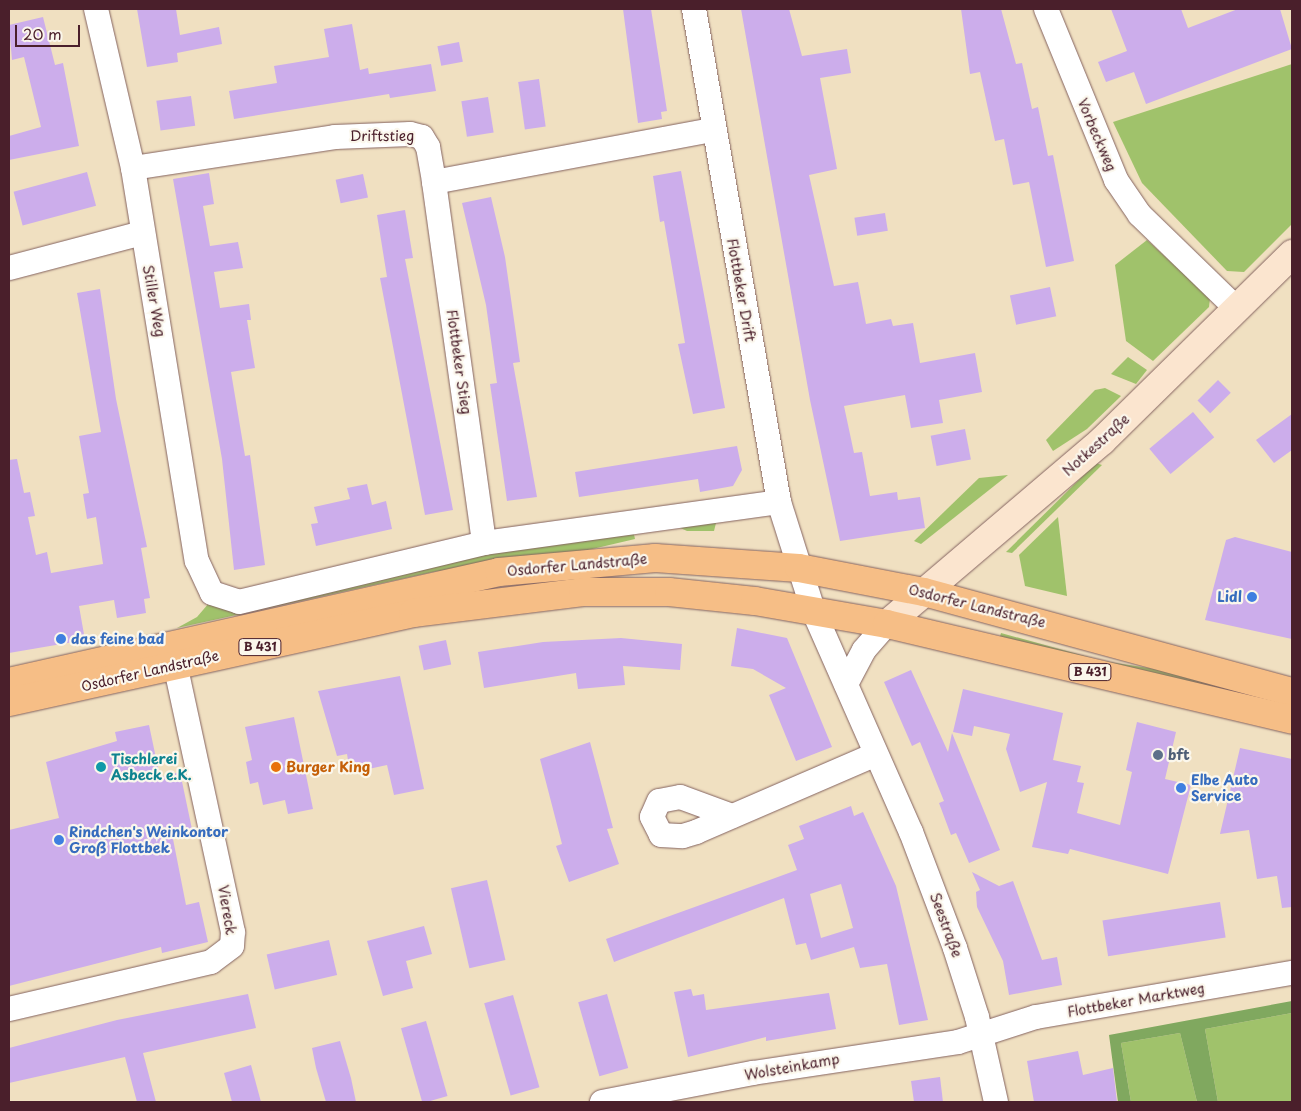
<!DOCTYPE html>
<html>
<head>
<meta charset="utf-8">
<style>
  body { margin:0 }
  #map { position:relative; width:1301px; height:1111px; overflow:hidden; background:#f0e0c1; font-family:"Playpen Sans",sans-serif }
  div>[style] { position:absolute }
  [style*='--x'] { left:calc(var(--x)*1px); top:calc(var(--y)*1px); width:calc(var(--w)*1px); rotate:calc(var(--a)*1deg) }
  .green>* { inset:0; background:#a0c26b }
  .forest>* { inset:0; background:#80a85f }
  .building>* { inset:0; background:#ccadeb; transform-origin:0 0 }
  .roads { filter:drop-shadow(0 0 1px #846360) drop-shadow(0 0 1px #846360) }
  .street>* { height:24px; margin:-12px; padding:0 12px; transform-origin:12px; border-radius:12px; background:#fff }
  .secondary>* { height:28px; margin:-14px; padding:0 14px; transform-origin:14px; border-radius:14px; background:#fbe5cf }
  .primary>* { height:28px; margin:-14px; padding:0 14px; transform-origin:14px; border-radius:14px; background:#f6be86 }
  .dots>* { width:14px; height:14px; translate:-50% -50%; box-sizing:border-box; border:2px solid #fbf7ec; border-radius:50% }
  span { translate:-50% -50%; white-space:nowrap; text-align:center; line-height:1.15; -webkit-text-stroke:4.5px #fbf7ec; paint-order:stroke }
  .shield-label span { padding:1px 4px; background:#fbf7ec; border:1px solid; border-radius:4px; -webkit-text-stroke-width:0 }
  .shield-label { font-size:12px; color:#4a1f2b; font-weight:700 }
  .street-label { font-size:14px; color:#4a1f2b }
  .shop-label { font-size:14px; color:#366cbe; font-weight:700 }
  .right { translate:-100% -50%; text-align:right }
  .left { translate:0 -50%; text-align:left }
  .service-label { font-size:14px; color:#4e5e75; font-weight:700 }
  .culture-label { font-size:14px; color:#0d838f; font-weight:700 }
  .food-label { font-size:14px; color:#c56008; font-weight:700 }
  .frame { position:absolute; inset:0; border:10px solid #4a1f2b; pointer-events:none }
  .scale { position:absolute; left:15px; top:25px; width:65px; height:22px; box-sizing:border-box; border:2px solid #4a1f2b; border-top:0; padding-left:6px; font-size:15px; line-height:18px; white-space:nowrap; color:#4a1f2b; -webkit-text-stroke:4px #fbf7ec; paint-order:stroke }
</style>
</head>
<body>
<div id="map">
  <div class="green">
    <i style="clip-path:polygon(1292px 64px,1292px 224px,1244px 272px,1227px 271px,1142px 183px,1113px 122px)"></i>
    <i style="clip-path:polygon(1147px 240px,1210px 298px,1209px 307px,1153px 361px,1126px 341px,1115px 265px)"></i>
    <i style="clip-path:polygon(1128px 357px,1147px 370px,1136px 384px,1111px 374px)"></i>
    <i style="clip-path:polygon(1105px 388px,1121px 396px,1087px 429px,1053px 451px,1046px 440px,1095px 390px)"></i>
    <i style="clip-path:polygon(1096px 463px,1102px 465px,1012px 553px,1006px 552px)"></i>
    <i style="clip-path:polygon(1008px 475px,921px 544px,914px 541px,979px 478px)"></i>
    <i style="clip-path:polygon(1058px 517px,1067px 596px,1025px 586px,1019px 555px)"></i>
    <i style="clip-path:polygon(708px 518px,716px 523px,714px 531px,687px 531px,676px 526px)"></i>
    <i style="clip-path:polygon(633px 530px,635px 539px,588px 550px,433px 572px,177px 628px,197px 617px,209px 603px,460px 556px)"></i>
    <i style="clip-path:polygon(1001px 633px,1103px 661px,1175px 672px,1292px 704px,1292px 711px,999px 640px)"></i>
    <i style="clip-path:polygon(1292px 1013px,1292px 1102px,1218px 1102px,1205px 1029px)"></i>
    <i style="clip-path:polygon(1180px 1033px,1197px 1102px,1131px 1102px,1121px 1043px)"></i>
  </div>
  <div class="forest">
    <i style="clip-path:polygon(1292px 1001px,1292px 1013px,1205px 1029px,1218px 1102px,1197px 1102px,1180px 1033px,1121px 1043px,1131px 1102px,1118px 1102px,1109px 1035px)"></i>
  </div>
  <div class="building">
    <i style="clip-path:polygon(137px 9px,176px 9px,180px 35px,219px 27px,222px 44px,177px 53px,178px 62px,147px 67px)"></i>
    <i style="clip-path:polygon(623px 9px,651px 9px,667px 111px,661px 112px,662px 119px,638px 123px)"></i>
    <i style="clip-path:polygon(741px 9px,789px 9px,802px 56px,847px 49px,851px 73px,820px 78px,837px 169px,809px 175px,834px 286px,858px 282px,866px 324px,891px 319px,893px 326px,913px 323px,920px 363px,975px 353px,982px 392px,939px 400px,943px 423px,911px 428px,905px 395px,844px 406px,854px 453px,862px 452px,870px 496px,897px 492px,898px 500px,920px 497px,925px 528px,840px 541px,810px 400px)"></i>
    <i style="clip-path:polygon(961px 9px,1001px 9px,1016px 64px,1022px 63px,1032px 109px,1038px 107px,1048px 156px,1053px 155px,1074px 261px,1046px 267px,1029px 182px,1013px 185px,1004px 139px,995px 141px,980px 72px,970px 74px)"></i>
    <i style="clip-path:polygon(1111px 9px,1181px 9px,1188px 28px,1238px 9px,1280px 9px,1292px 49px,1146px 104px,1134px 72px,1106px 82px,1098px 62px,1127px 51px)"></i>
    <i style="clip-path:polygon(43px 17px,55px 65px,63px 63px,79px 146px,9px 160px,9px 136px,41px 127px,24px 57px,12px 60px,9px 25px)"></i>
    <i style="clip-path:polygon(352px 24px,360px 70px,368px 68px,369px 74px,431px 64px,436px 91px,390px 98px,389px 94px,234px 119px,229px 91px,277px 83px,274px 66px,329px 57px,324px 29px)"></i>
    <i style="left:459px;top:42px;width:20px;height:22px;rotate:79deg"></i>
    <i style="left:539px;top:79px;width:48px;height:21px;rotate:82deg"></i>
    <i style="left:191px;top:96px;width:30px;height:35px;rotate:82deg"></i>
    <i style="left:488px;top:97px;width:36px;height:27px;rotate:81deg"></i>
    <i style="clip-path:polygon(681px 171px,725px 408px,693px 414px,678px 344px,685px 343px,664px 221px,660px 222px,653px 176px)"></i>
    <i style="left:87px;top:172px;width:35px;height:76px;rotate:75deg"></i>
    <i style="clip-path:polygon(209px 173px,214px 204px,203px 206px,210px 246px,238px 242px,243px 268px,214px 272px,220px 308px,249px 304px,251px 320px,247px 320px,255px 368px,231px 372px,245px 456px,250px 455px,265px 565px,234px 570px,222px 459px,173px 179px)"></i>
    <i style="left:363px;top:174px;width:24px;height:28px;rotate:78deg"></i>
    <i style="clip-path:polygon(491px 197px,505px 257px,520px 362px,513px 363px,537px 497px,507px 501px,490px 384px,497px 383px,486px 305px,462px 203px)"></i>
    <i style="clip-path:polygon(405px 210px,413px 258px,405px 259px,453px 510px,425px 515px,380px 278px,387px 277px,377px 215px)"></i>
    <i style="left:885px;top:213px;width:18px;height:31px;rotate:81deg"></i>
    <i style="left:1050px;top:287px;width:30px;height:41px;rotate:78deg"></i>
    <i style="clip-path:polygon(100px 289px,116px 399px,147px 547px,141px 548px,150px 598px,144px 599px,146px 613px,117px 618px,114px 600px,79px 606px,85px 640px,9px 653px,9px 460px,17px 459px,24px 493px,30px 492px,35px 516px,28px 517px,36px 555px,47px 552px,51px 573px,103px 564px,96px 517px,87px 519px,83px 494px,89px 493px,79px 436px,101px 432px,77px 293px)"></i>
    <i style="left:1218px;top:380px;width:18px;height:29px;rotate:45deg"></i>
    <i style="left:1193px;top:412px;width:33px;height:57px;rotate:50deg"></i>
    <i style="clip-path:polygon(1292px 414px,1292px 450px,1274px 463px,1256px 440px)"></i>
    <i style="left:965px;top:429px;width:31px;height:35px;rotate:79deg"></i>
    <i style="clip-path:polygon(737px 446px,742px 470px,733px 486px,700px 492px,698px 479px,579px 497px,575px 472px)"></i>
    <i style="clip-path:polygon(367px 484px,372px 505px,386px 501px,392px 529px,316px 546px,311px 524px,318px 523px,314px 507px,350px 499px,347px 488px)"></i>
    <i style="clip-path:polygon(1235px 537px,1292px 552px,1292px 639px,1205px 620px,1226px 540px)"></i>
    <i style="clip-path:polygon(737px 628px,787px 638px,832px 747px,796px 761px,769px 695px,786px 688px,753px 669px,731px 666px)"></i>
    <i style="clip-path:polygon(621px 638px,682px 644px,680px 670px,623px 666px,625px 685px,578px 689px,576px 673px,484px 688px,478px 652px,543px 642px)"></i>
    <i style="left:446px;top:640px;width:25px;height:28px;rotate:78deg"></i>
    <i style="clip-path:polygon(911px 670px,948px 752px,952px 733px,1000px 850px,969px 863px,956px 833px,951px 835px,939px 803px,944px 801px,920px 742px,912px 746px,884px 682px)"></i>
    <i style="clip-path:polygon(400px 676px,424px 789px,394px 795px,387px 765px,350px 773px,347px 754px,337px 756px,318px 691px)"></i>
    <i style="clip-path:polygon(963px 689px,1063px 713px,1053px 760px,1081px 766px,1077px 782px,1084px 783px,1077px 813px,1120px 825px,1132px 772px,1126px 770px,1137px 722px,1176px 732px,1165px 779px,1191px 785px,1168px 874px,1070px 849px,1068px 854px,1032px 847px,1047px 782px,1020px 792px,1006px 749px,1010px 734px,974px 726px,972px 736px,953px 732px)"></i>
    <i style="clip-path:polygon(294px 717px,313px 809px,288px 814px,285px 800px,263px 805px,258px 782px,250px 784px,246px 762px,252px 760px,245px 727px)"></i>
    <i style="clip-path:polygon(149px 725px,160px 777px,180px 772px,193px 834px,173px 839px,186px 905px,199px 902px,208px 942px,162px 953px,161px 947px,9px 986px,9px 830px,59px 818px,46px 762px,117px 741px,115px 732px)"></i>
    <i style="clip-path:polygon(590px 742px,613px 828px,607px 829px,619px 864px,569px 882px,556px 846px,562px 844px,540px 759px)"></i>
    <i style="clip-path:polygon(1240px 748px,1292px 759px,1292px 907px,1282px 908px,1277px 876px,1257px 879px,1249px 830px,1220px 834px)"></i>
    <i style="clip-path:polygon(evenodd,851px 806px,854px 816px,863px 812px,896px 886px,928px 1020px,899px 1025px,887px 964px,860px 968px,854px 947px,811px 960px,806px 943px,796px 945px,784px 898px,614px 962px,606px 939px,797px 870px,788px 845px,804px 839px,799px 826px,851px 806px,841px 884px,853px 928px,821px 938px,810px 894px,841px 884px)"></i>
    <i style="clip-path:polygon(972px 872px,999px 886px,1013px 881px,1042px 960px,1057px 957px,1062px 985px,1009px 995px,1003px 961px,977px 907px,976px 892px,980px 890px)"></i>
    <i style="left:487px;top:880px;width:82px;height:37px;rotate:77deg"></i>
    <i style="left:1220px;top:902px;width:36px;height:119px;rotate:81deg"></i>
    <i style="clip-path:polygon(424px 926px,432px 954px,406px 961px,413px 988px,383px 996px,367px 941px)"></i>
    <i style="left:329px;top:940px;width:36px;height:64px;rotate:77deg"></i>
    <i style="clip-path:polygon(691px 989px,693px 996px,704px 994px,706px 1010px,829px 993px,836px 1029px,766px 1041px,766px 1037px,688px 1057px,674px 992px)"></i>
    <i style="clip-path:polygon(248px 994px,256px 1028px,143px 1053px,156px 1102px,137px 1102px,125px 1057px,9px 1083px,9px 1048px,117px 1020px)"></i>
    <i style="left:607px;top:994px;width:77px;height:30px;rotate:74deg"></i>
    <i style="left:513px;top:995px;width:96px;height:30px;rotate:74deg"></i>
    <i style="left:426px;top:1021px;width:78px;height:26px;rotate:74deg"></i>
    <i style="clip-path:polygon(340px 1041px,351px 1078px,356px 1102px,326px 1102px,316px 1068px,312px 1048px)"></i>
    <i style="clip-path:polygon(1078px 1051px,1083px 1075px,1113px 1068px,1117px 1102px,1034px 1102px,1027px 1061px)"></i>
    <i style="clip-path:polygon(251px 1065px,261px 1102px,232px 1102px,224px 1073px)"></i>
    <i style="clip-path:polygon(940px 1077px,943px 1102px,914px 1102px,911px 1081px)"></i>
  </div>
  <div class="roads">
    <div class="street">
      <i style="--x:96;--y:9;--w:163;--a:76.9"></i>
      <i style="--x:133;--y:168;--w:398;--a:80.8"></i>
      <i style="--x:197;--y:561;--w:35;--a:65"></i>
      <i style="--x:212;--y:593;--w:28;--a:18"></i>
      <i style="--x:239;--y:602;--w:252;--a:-13.5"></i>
      <i style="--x:484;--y:543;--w:298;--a:-7.9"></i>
      <i style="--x:694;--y:9;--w:500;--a:80.22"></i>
      <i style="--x:779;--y:502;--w:113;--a:72.5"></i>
      <i style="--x:813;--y:610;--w:243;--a:66.2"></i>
      <i style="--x:911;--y:832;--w:124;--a:69.2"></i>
      <i style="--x:955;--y:948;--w:72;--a:72.3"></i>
      <i style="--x:977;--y:1017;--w:87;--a:77.4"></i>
      <i style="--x:1046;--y:9;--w:185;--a:67.7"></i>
      <i style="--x:1116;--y:180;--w:42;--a:55.6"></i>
      <i style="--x:1140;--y:215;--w:134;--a:44.1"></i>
      <i style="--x:133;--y:168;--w:204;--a:-8.7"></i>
      <i style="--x:335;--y:137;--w:75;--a:-2.3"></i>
      <i style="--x:410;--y:134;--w:12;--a:14"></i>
      <i style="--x:422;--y:137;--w:12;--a:59"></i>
      <i style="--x:428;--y:147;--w:36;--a:80"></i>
      <i style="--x:434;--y:182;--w:284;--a:-10.6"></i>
      <i style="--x:434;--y:182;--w:364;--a:82.1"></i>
      <i style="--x:9;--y:268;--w:138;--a:-14.7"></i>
      <i style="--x:846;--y:684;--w:38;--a:-62"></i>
      <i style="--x:864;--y:650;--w:35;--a:-49"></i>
      <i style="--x:732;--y:816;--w:55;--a:-159.9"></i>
      <i style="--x:680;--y:797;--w:21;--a:169"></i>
      <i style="--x:659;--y:801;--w:17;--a:114"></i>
      <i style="--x:652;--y:817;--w:20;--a:63"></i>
      <i style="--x:661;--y:835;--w:22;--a:3"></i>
      <i style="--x:683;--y:836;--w:14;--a:-17"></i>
      <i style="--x:696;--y:832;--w:196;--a:-23.4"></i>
      <i style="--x:9;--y:1009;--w:207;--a:-13.1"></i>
      <i style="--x:211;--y:962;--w:26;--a:-37"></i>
      <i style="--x:232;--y:946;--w:14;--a:-86"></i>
      <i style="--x:233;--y:932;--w:289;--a:-102.2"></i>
      <i style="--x:602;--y:1102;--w:154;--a:-10.9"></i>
      <i style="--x:753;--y:1073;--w:207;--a:-8.6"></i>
      <i style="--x:958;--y:1042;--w:82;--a:-17.8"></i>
      <i style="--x:1036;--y:1017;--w:260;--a:-9.8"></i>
    </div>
    <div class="secondary">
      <i style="--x:887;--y:624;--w:282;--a:-40.4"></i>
      <i style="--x:1102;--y:441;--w:267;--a:-44.5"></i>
    </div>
    <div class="primary">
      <i style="--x:9;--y:682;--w:502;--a:-12.65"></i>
      <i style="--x:499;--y:572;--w:157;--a:-5.1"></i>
      <i style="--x:655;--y:558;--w:144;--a:4"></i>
      <i style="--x:799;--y:568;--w:127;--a:10.9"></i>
      <i style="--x:924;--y:592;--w:381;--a:15.2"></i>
      <i style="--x:9;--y:702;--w:414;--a:-12.4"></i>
      <i style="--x:413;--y:613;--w:171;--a:-7"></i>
      <i style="--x:583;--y:592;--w:86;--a:0"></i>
      <i style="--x:669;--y:592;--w:86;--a:6"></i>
      <i style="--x:755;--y:601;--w:134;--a:9.9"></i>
      <i style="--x:887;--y:624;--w:416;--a:13.3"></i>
    </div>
  </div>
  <div class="dots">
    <i style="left:1252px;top:597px;background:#3f7fe0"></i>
    <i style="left:61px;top:639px;background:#3f7fe0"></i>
    <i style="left:1158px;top:755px;background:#5c6f8a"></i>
    <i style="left:101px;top:767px;background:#0f9aa8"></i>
    <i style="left:276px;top:767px;background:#e8710a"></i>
    <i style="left:1181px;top:788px;background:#3f7fe0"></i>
    <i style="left:59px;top:840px;background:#3f7fe0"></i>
  </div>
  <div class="shield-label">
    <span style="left:260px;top:647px">B 431</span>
    <span style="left:1090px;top:672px">B 431</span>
  </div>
  <div class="street-label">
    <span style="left:1097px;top:135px;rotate:67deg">Vorbeckweg</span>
    <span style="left:382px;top:136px">Driftstieg</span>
    <span style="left:741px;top:290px;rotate:80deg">Flottbeker Drift</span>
    <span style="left:154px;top:301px;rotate:80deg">Stiller Weg</span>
    <span style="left:459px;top:362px;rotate:82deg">Flottbeker Stieg</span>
    <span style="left:1096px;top:445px;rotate:-42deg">Notkestraße</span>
    <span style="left:577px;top:565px;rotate:-5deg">Osdorfer Landstraße</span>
    <span style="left:977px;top:606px;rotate:14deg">Osdorfer Landstraße</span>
    <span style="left:150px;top:671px;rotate:-13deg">Osdorfer Landstraße</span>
    <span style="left:227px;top:910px;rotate:81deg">Viereck</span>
    <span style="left:946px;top:925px;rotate:70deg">Seestraße</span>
    <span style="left:1136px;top:1000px;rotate:-10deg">Flottbeker Marktweg</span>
    <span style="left:792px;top:1067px;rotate:-10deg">Wolsteinkamp</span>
  </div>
  <div class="shop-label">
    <span class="right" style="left:1242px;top:597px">Lidl</span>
    <span class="left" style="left:71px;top:639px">das feine bad</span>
    <span class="left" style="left:1191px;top:788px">Elbe Auto<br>Service</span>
    <span class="left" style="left:69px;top:840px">Rindchen's Weinkontor<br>Groß Flottbek</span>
  </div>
  <div class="service-label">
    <span class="left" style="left:1168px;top:755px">bft</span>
  </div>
  <div class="culture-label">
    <span class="left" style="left:111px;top:767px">Tischlerei<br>Asbeck e.K.</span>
  </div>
  <div class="food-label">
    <span class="left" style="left:286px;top:767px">Burger King</span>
  </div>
  <div class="frame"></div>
  <div class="scale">20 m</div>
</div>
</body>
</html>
